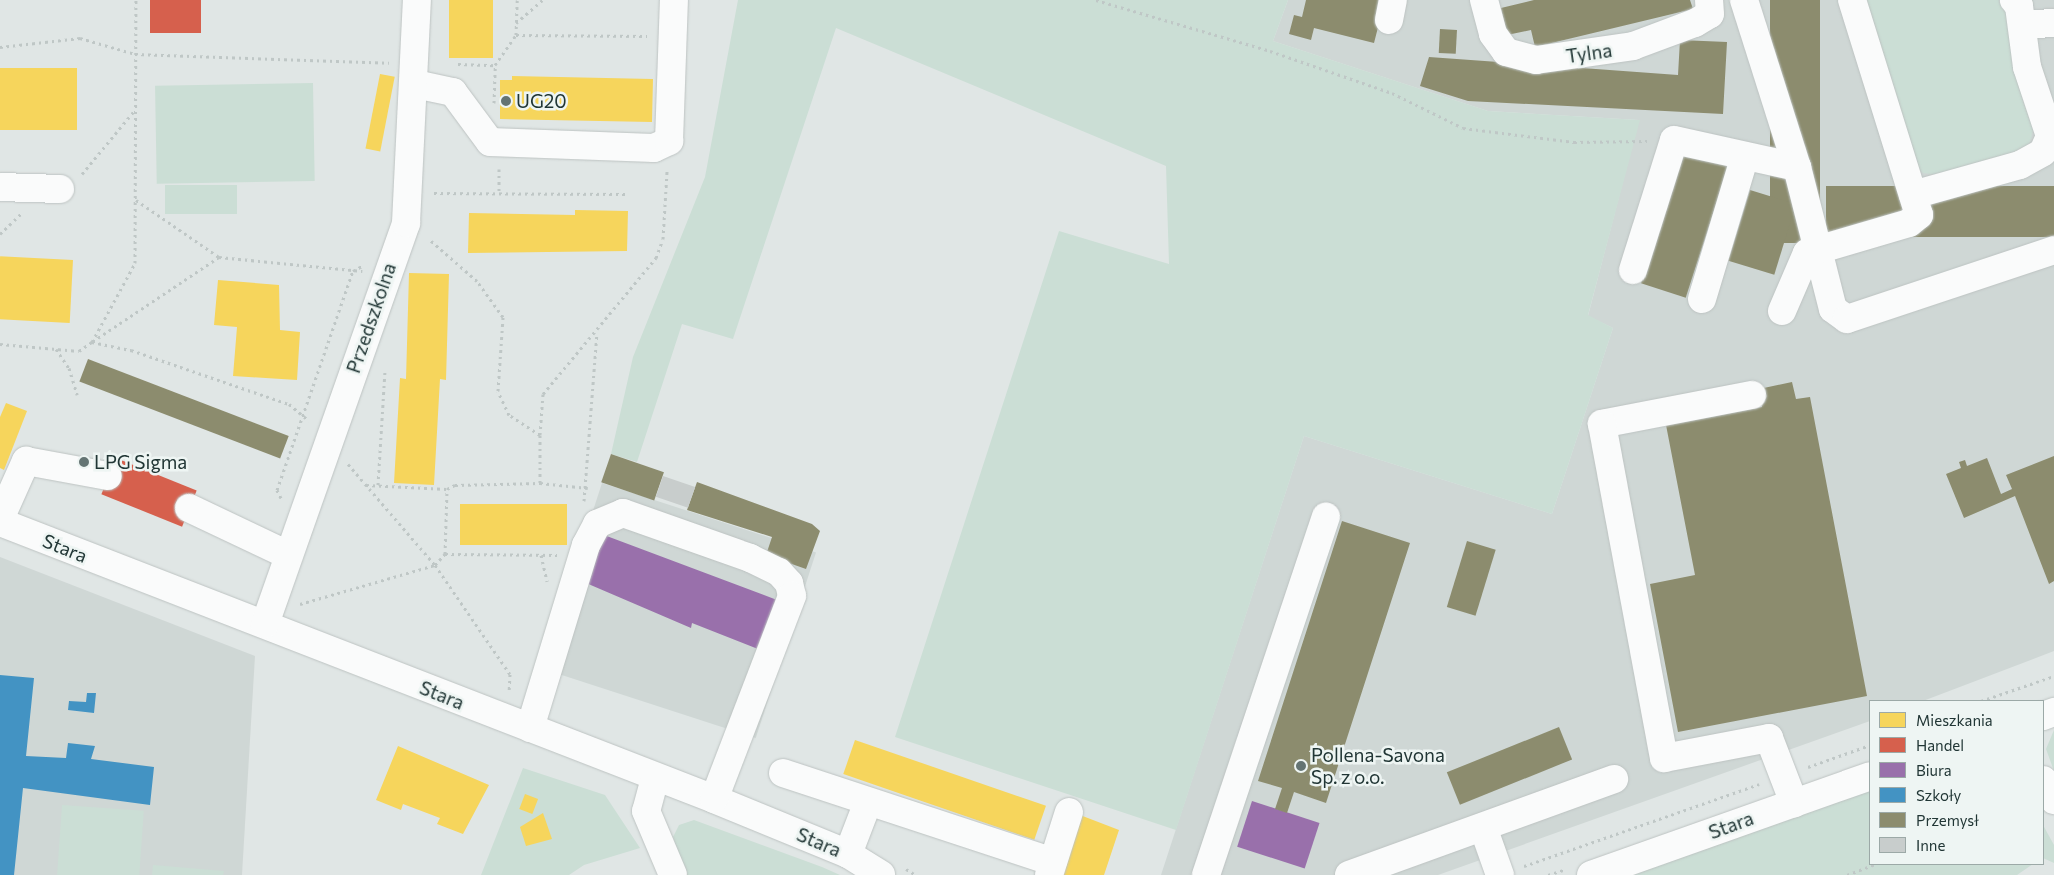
<!DOCTYPE html>
<html>
<head>
<meta charset="utf-8">
<style>
  body { margin:0 }
  #map { position:relative; width:2054px; height:875px; overflow:hidden; background:#e0e6e5; font-family:Commissioner,sans-serif }
  div>[style] { position:absolute }
  [style*='--x'] { left:calc(var(--x)*1px); top:calc(var(--y)*1px); width:calc(var(--w)*1px); rotate:calc(var(--a)*1deg) }
  .built>* { inset:0; background:#cfd7d5; transform-origin:0 0 }
  .green>* { inset:0; background:#cbded5; transform-origin:0 0 }
  .homes>* { inset:0; background:#f6d55c; transform-origin:0 0 }
  .shops>* { inset:0; background:#d6604d; transform-origin:0 0 }
  .offices>* { inset:0; background:#9970ab; transform-origin:0 0 }
  .schools>* { inset:0; background:#4393c3 }
  .industry>* { inset:0; background:#8c8c6e; transform-origin:0 0 }
  .building>* { inset:0; background:#c8cdcc; transform-origin:0 0 }
  .path>* { height:3px; margin-top:-1.5px; transform-origin:0; background:repeating-linear-gradient(90deg,#bfc7c6 0 2.5px,transparent 0 6.5px) }
  .roads { filter:drop-shadow(0 0 1px #bdc3c2) drop-shadow(0 0 1px #bdc3c2) }
  .minor>* { height:28px; margin:-14px; padding:0 14px; transform-origin:14px; border-radius:14px; background:#fafbfb }
  .dots>* { width:14px; height:14px; translate:-50% -50%; box-sizing:border-box; border:2px solid #eef5f3; border-radius:50% }
  span { translate:-50% -50%; white-space:nowrap; text-align:center; line-height:1.15; -webkit-text-stroke:5px #eef5f3; paint-order:stroke }
  .street-label { font-size:19px; color:#213635 }
  .poi-label { font-size:19px; color:#213635 }
  .left { translate:0 -50%; text-align:left }
  .legend { position:absolute; left:1869px; top:700px; width:175px; height:165px; box-sizing:border-box; background:#eef5f3; border:1px solid #9ca9a7; margin:0; padding:6px 9px; list-style:none; font-size:15px; color:#213635 }
  .legend li { display:flex; align-items:center; gap:10px; height:25px }
  .legend b { width:25px; border:1px solid #9ca9a7 }
</style>
</head>
<body>
<div id="map">
  <div class="built">
    <i style="clip-path:polygon(1288px 0,2054px 0,2054px 651px,1923px 701px,1870px 701px,1870px 721px,1438px 875px,1161px 875px,1304px 436px,1552px 514px,1613px 328px,1588px 316px,1639px 120px,1488px 111px,1273px 41px)"></i>
    <i style="left:602px;top:483px;width:225px;height:195px;rotate:18deg"></i>
    <i style="clip-path:polygon(0 557px,255px 656px,242px 875px,0 875px)"></i>
  </div>
  <div class="green">
    <i style="clip-path:polygon(738px 0,1288px 0,1273px 41px,1488px 111px,1640px 120px,1588px 315px,1613px 328px,1552px 514px,1304px 436px,1176px 830px,895px 737px,1059px 231px,1169px 264px,1166px 166px,836px 28px,733px 339px,682px 324px,637px 462px,611px 454px,633px 357px,705px 177px)"></i>
    <i style="clip-path:polygon(1863px 0,1999px 0,2013px 25px,2034px 128px,2029px 144px,2012px 155px,1940px 175px,1923px 173px,1913px 163px)"></i>
    <i style="left:313px;top:83px;width:98px;height:158px;rotate:89deg"></i>
    <i style="left:237px;top:185px;width:29px;height:72px;rotate:90deg"></i>
    <i style="clip-path:polygon(2054px 730px,2054px 771px,2046px 749px)"></i>
    <i style="clip-path:polygon(523px 768px,605px 795px,640px 848px,584px 865px,569px 875px,481px 875px)"></i>
    <i style="clip-path:polygon(1870px 787px,1870px 864px,2033px 864px,2017px 875px,1626px 875px)"></i>
    <i style="left:62px;top:805px;width:82px;height:70px;rotate:4deg"></i>
    <i style="clip-path:polygon(694px 820px,822px 867px,840px 875px,684px 875px,673px 837px,679px 825px)"></i>
    <i style="clip-path:polygon(2043px 825px,2054px 845px,2054px 863px,2043px 858px)"></i>
    <i style="clip-path:polygon(153px 865px,224px 871px,223px 875px,152px 875px)"></i>
  </div>
  <div class="homes">
    <i style="left:449px;top:0;width:44px;height:58px"></i>
    <i style="left:0;top:68px;width:77px;height:62px"></i>
    <i style="left:380px;top:74px;width:15px;height:76px;rotate:11deg"></i>
    <i style="clip-path:polygon(512px 76px,653px 79px,652px 122px,500px 119px,500px 80px,512px 80px)"></i>
    <i style="clip-path:polygon(575px 210px,628px 211px,627px 251px,468px 253px,469px 213px,575px 215px)"></i>
    <i style="left:73px;top:260px;width:63px;height:73px;rotate:93deg"></i>
    <i style="clip-path:polygon(409px 273px,449px 274px,446px 380px,440px 379px,434px 485px,394px 483px,400px 378px,406px 379px)"></i>
    <i style="clip-path:polygon(218px 280px,279px 285px,280px 330px,300px 332px,297px 380px,233px 376px,237px 327px,214px 325px)"></i>
    <i style="clip-path:polygon(6px 403px,27px 411px,4px 470px,0 468px,0 417px)"></i>
    <i style="left:460px;top:504px;width:107px;height:41px"></i>
    <i style="left:855px;top:740px;width:202px;height:36px;rotate:19deg"></i>
    <i style="clip-path:polygon(398px 746px,489px 785px,463px 834px,437px 824px,440px 818px,403px 804px,401px 810px,376px 800px)"></i>
    <i style="left:525px;top:794px;width:14px;height:16px;rotate:21deg"></i>
    <i style="clip-path:polygon(543px 813px,552px 839px,526px 846px,520px 827px)"></i>
    <i style="clip-path:polygon(1080px 815px,1119px 830px,1104px 875px,1060px 875px)"></i>
  </div>
  <div class="shops">
    <i style="left:150px;top:0;width:51px;height:33px"></i>
    <i style="left:116px;top:458px;width:87px;height:39px;rotate:22deg"></i>
  </div>
  <div class="offices">
    <i style="clip-path:polygon(604px 535px,777px 600px,758px 649px,692px 623px,691px 628px,586px 583px)"></i>
    <i style="left:1252px;top:801px;width:71px;height:48px;rotate:18deg"></i>
  </div>
  <div class="schools">
    <i style="clip-path:polygon(0 675px,34px 678px,26px 756px,66px 758px,68px 743px,95px 746px,91px 759px,154px 767px,150px 805px,23px 788px,14px 875px,0 875px)"></i>
    <i style="clip-path:polygon(87px 693px,96px 693px,94px 713px,68px 710px,69px 701px,86px 702px)"></i>
  </div>
  <div class="industry">
    <i style="clip-path:polygon(1306px 0,1385px 0,1374px 43px,1314px 28px,1311px 40px,1289px 34px,1294px 15px,1302px 17px)"></i>
    <i style="clip-path:polygon(1534px 0,1690px 0,1693px 9px,1535px 47px,1531px 30px,1507px 35px,1501px 8px)"></i>
    <i style="left:1770px;top:0;width:50px;height:243px"></i>
    <i style="left:1440px;top:29px;width:17px;height:24px;rotate:3deg"></i>
    <i style="clip-path:polygon(1680px 40px,1727px 42px,1723px 114px,1468px 101px,1420px 86px,1429px 57px,1678px 75px)"></i>
    <i style="left:1684px;top:151px;width:47px;height:139px;rotate:18deg"></i>
    <i style="left:2054px;top:186px;width:51px;height:228px;rotate:90deg"></i>
    <i style="left:1750px;top:190px;width:48px;height:74px;rotate:17deg"></i>
    <i style="left:88px;top:359px;width:215px;height:24px;rotate:21deg"></i>
    <i style="clip-path:polygon(1792px 382px,1796px 399px,1810px 397px,1867px 696px,1678px 732px,1650px 584px,1695px 575px,1666px 425px,1762px 407px,1759px 389px)"></i>
    <i style="left:611px;top:454px;width:56px;height:30px;rotate:19deg"></i>
    <i style="clip-path:polygon(2054px 456px,2054px 581px,2049px 584px,2015px 496px,1964px 518px,1946px 474px,1961px 468px,1959px 462px,1965px 460px,1967px 466px,1987px 458px,2001px 494px,2012px 489px,2006px 475px)"></i>
    <i style="clip-path:polygon(697px 482px,812px 524px,820px 531px,806px 569px,766px 555px,772px 537px,687px 510px)"></i>
    <i style="clip-path:polygon(1342px 521px,1410px 543px,1326px 803px,1294px 792px,1287px 813px,1275px 809px,1282px 788px,1258px 781px)"></i>
    <i style="left:1467px;top:541px;width:30px;height:69px;rotate:17deg"></i>
    <i style="left:1559px;top:727px;width:35px;height:121px;rotate:68deg"></i>
  </div>
  <div class="building">
    <i style="left:663px;top:476px;width:34px;height:22px;rotate:19deg"></i>
  </div>
  <div class="path">
    <i style="--x:1096;--y:0;--w:181;--a:16.3"></i>
    <i style="--x:1270;--y:51;--w:129;--a:19"></i>
    <i style="--x:1392;--y:93;--w:79;--a:26.2"></i>
    <i style="--x:1463;--y:128;--w:112;--a:7.2"></i>
    <i style="--x:1574;--y:142;--w:73;--a:-0.8"></i>
    <i style="--x:516;--y:23;--w:35;--a:-41"></i>
    <i style="--x:516;--y:35;--w:131;--a:0.4"></i>
    <i style="--x:0;--y:47;--w:81;--a:-6.4"></i>
    <i style="--x:80;--y:38;--w:57;--a:16.2"></i>
    <i style="--x:135;--y:54;--w:254;--a:2"></i>
    <i style="--x:458;--y:64;--w:37;--a:2"></i>
    <i style="--x:494;--y:103;--w:38;--a:-88"></i>
    <i style="--x:495;--y:65;--w:37;--a:-55"></i>
    <i style="--x:516;--y:35;--w:35;--a:-88"></i>
    <i style="--x:499;--y:169;--w:24;--a:90"></i>
    <i style="--x:82;--y:174;--w:83;--a:-50.4"></i>
    <i style="--x:434;--y:193;--w:192;--a:0.3"></i>
    <i style="--x:136;--y:200;--w:101;--a:34.5"></i>
    <i style="--x:219;--y:257;--w:153;--a:146.2"></i>
    <i style="--x:92;--y:342;--w:40;--a:12"></i>
    <i style="--x:131;--y:350;--w:167;--a:18.9"></i>
    <i style="--x:289;--y:404;--w:26;--a:40"></i>
    <i style="--x:0;--y:234;--w:29;--a:-44"></i>
    <i style="--x:219;--y:257;--w:144;--a:5.6"></i>
    <i style="--x:0;--y:344;--w:79;--a:5.1"></i>
    <i style="--x:79;--y:351;--w:16;--a:-35"></i>
    <i style="--x:92;--y:342;--w:90;--a:-61.4"></i>
    <i style="--x:135;--y:263;--w:263;--a:-89.8"></i>
    <i style="--x:56;--y:349;--w:23;--a:56"></i>
    <i style="--x:69;--y:368;--w:28;--a:73"></i>
    <i style="--x:540;--y:435;--w:41;--a:-85.8"></i>
    <i style="--x:543;--y:394;--w:177;--a:-50.3"></i>
    <i style="--x:656;--y:258;--w:20;--a:-70"></i>
    <i style="--x:663;--y:239;--w:68;--a:-86.6"></i>
    <i style="--x:348;--y:464;--w:133;--a:49.3"></i>
    <i style="--x:435;--y:565;--w:15;--a:-48"></i>
    <i style="--x:445;--y:554;--w:65;--a:-88.2"></i>
    <i style="--x:447;--y:489;--w:9;--a:-27"></i>
    <i style="--x:455;--y:485;--w:85;--a:-1.3"></i>
    <i style="--x:540;--y:483;--w:48;--a:-90"></i>
    <i style="--x:540;--y:435;--w:37;--a:-147"></i>
    <i style="--x:509;--y:415;--w:26;--a:-115"></i>
    <i style="--x:498;--y:391;--w:74;--a:-86.1"></i>
    <i style="--x:503;--y:317;--w:44;--a:-125.8"></i>
    <i style="--x:477;--y:281;--w:64;--a:-138.8"></i>
    <i style="--x:540;--y:483;--w:48;--a:5.9"></i>
    <i style="--x:366;--y:485;--w:81;--a:2.8"></i>
    <i style="--x:378;--y:485;--w:116;--a:-86.5"></i>
    <i style="--x:281;--y:498;--w:9;--a:-117"></i>
    <i style="--x:277;--y:490;--w:232;--a:-70.9"></i>
    <i style="--x:353;--y:271;--w:10;--a:-29"></i>
    <i style="--x:584;--y:501;--w:169;--a:-85.6"></i>
    <i style="--x:445;--y:554;--w:112;--a:0.5"></i>
    <i style="--x:541;--y:555;--w:27;--a:77"></i>
    <i style="--x:300;--y:604;--w:141;--a:-16.1"></i>
    <i style="--x:435;--y:565;--w:132;--a:55.5"></i>
    <i style="--x:510;--y:674;--w:19;--a:93"></i>
    <i style="--x:1981;--y:701;--w:77;--a:-18.9"></i>
    <i style="--x:1808;--y:767;--w:66;--a:-19.5"></i>
    <i style="--x:1524;--y:866;--w:249;--a:-19.2"></i>
    <i style="--x:906;--y:869;--w:12;--a:31"></i>
    <i style="--x:1548;--y:875;--w:19;--a:-18"></i>
    <i style="--x:1847;--y:875;--w:31;--a:-21"></i>
  </div>
  <div class="roads">
    <div class="minor">
      <i style="--x:1484;--y:0;--w:35;--a:75"></i>
      <i style="--x:1493;--y:34;--w:22;--a:54"></i>
      <i style="--x:1506;--y:52;--w:31;--a:15"></i>
      <i style="--x:1536;--y:60;--w:98;--a:-8.2"></i>
      <i style="--x:1633;--y:46;--w:66;--a:-20.4"></i>
      <i style="--x:1695;--y:23;--w:17;--a:-31"></i>
      <i style="--x:1710;--y:14;--w:14;--a:-94"></i>
      <i style="--x:1744;--y:0;--w:175;--a:72.4"></i>
      <i style="--x:1797;--y:167;--w:146;--a:75.8"></i>
      <i style="--x:1833;--y:309;--w:17;--a:36"></i>
      <i style="--x:1847;--y:319;--w:218;--a:-18.4"></i>
      <i style="--x:1389;--y:20;--w:20;--a:-79"></i>
      <i style="--x:2023;--y:25;--w:31;--a:-4"></i>
      <i style="--x:415;--y:84;--w:39;--a:12"></i>
      <i style="--x:453;--y:92;--w:62;--a:53.5"></i>
      <i style="--x:490;--y:142;--w:164;--a:2.1"></i>
      <i style="--x:654;--y:148;--w:17;--a:-25"></i>
      <i style="--x:669;--y:141;--w:141;--a:-88"></i>
      <i style="--x:0;--y:187;--w:60;--a:1.9"></i>
      <i style="--x:1913;--y:195;--w:111;--a:-15.7"></i>
      <i style="--x:2020;--y:165;--w:26;--a:-29"></i>
      <i style="--x:2043;--y:152;--w:17;--a:-66"></i>
      <i style="--x:2050;--y:136;--w:73;--a:-108.4"></i>
      <i style="--x:2027;--y:67;--w:62;--a:-97.5"></i>
      <i style="--x:2019;--y:6;--w:8;--a:-130"></i>
      <i style="--x:1633;--y:270;--w:136;--a:-72.5"></i>
      <i style="--x:1674;--y:140;--w:126;--a:12.4"></i>
      <i style="--x:1702;--y:299;--w:149;--a:-73.3"></i>
      <i style="--x:1782;--y:311;--w:63;--a:-66.7"></i>
      <i style="--x:1807;--y:253;--w:106;--a:-16.4"></i>
      <i style="--x:1909;--y:223;--w:13;--a:-39"></i>
      <i style="--x:1919;--y:215;--w:225;--a:-107.3"></i>
      <i style="--x:1752;--y:395;--w:153;--a:169.1"></i>
      <i style="--x:1602;--y:424;--w:340;--a:79.5"></i>
      <i style="--x:1664;--y:758;--w:107;--a:-10.8"></i>
      <i style="--x:1769;--y:738;--w:70;--a:69"></i>
      <i style="--x:189;--y:508;--w:110;--a:25.4"></i>
      <i style="--x:0;--y:519;--w:64;--a:-65.9"></i>
      <i style="--x:26;--y:461;--w:83;--a:10.4"></i>
      <i style="--x:0;--y:522;--w:766;--a:21.2"></i>
      <i style="--x:714;--y:799;--w:145;--a:22.3"></i>
      <i style="--x:848;--y:854;--w:39;--a:32"></i>
      <i style="--x:265;--y:624;--w:425;--a:-70.6"></i>
      <i style="--x:406;--y:223;--w:223;--a:-87.2"></i>
      <i style="--x:2043;--y:716;--w:12;--a:-20"></i>
      <i style="--x:530;--y:728;--w:191;--a:-73"></i>
      <i style="--x:586;--y:545;--w:24;--a:-62"></i>
      <i style="--x:597;--y:524;--w:28;--a:-23"></i>
      <i style="--x:623;--y:513;--w:135;--a:19.5"></i>
      <i style="--x:750;--y:558;--w:32;--a:26"></i>
      <i style="--x:779;--y:572;--w:15;--a:48"></i>
      <i style="--x:789;--y:583;--w:13;--a:77"></i>
      <i style="--x:792;--y:596;--w:217;--a:111"></i>
      <i style="--x:783;--y:773;--w:284;--a:18.2"></i>
      <i style="--x:655;--y:778;--w:34;--a:105"></i>
      <i style="--x:646;--y:811;--w:69;--a:67.1"></i>
      <i style="--x:2043;--y:780;--w:23;--a:61"></i>
      <i style="--x:1483;--y:827;--w:51;--a:70.5"></i>
      <i style="--x:848;--y:854;--w:56;--a:-69"></i>
      <i style="--x:1049;--y:875;--w:66;--a:-72.4"></i>
      <i style="--x:1206;--y:875;--w:378;--a:-71.5"></i>
      <i style="--x:1349;--y:875;--w:282;--a:-19.9"></i>
      <i style="--x:1591;--y:875;--w:296;--a:-19.5"></i>
    </div>
  </div>
  <div class="dots">
    <i style="left:506px;top:101px;background:#647473"></i>
    <i style="left:84px;top:462px;background:#647473"></i>
    <i style="left:1301px;top:766px;background:#647473"></i>
  </div>
  <div class="street-label">
    <span style="left:1589px;top:53px;rotate:-8deg">Tylna</span>
    <span style="left:371px;top:318px;rotate:-71deg">Przedszkolna</span>
    <span style="left:65px;top:548px;rotate:22deg">Stara</span>
    <span style="left:442px;top:695px;rotate:22deg">Stara</span>
    <span style="left:1731px;top:825px;rotate:-20deg">Stara</span>
    <span style="left:819px;top:842px;rotate:23deg">Stara</span>
  </div>
  <div class="poi-label">
    <span class="left" style="left:516px;top:101px">UG20</span>
    <span class="left" style="left:94px;top:462px">LPG Sigma</span>
    <span class="left" style="left:1311px;top:766px">Pollena-Savona<br>Sp. z o.o.</span>
  </div>
  <ul class="legend">
  <li><b style="height:14px;background:#f6d55c"></b>Mieszkania</li>
  <li><b style="height:14px;background:#d6604d"></b>Handel</li>
  <li><b style="height:14px;background:#9970ab"></b>Biura</li>
  <li><b style="height:14px;background:#4393c3"></b>Szkoły</li>
  <li><b style="height:14px;background:#8c8c6e"></b>Przemysł</li>
  <li><b style="height:14px;background:#c8cdcc"></b>Inne</li>
  </ul>
</div>
</body>
</html>
